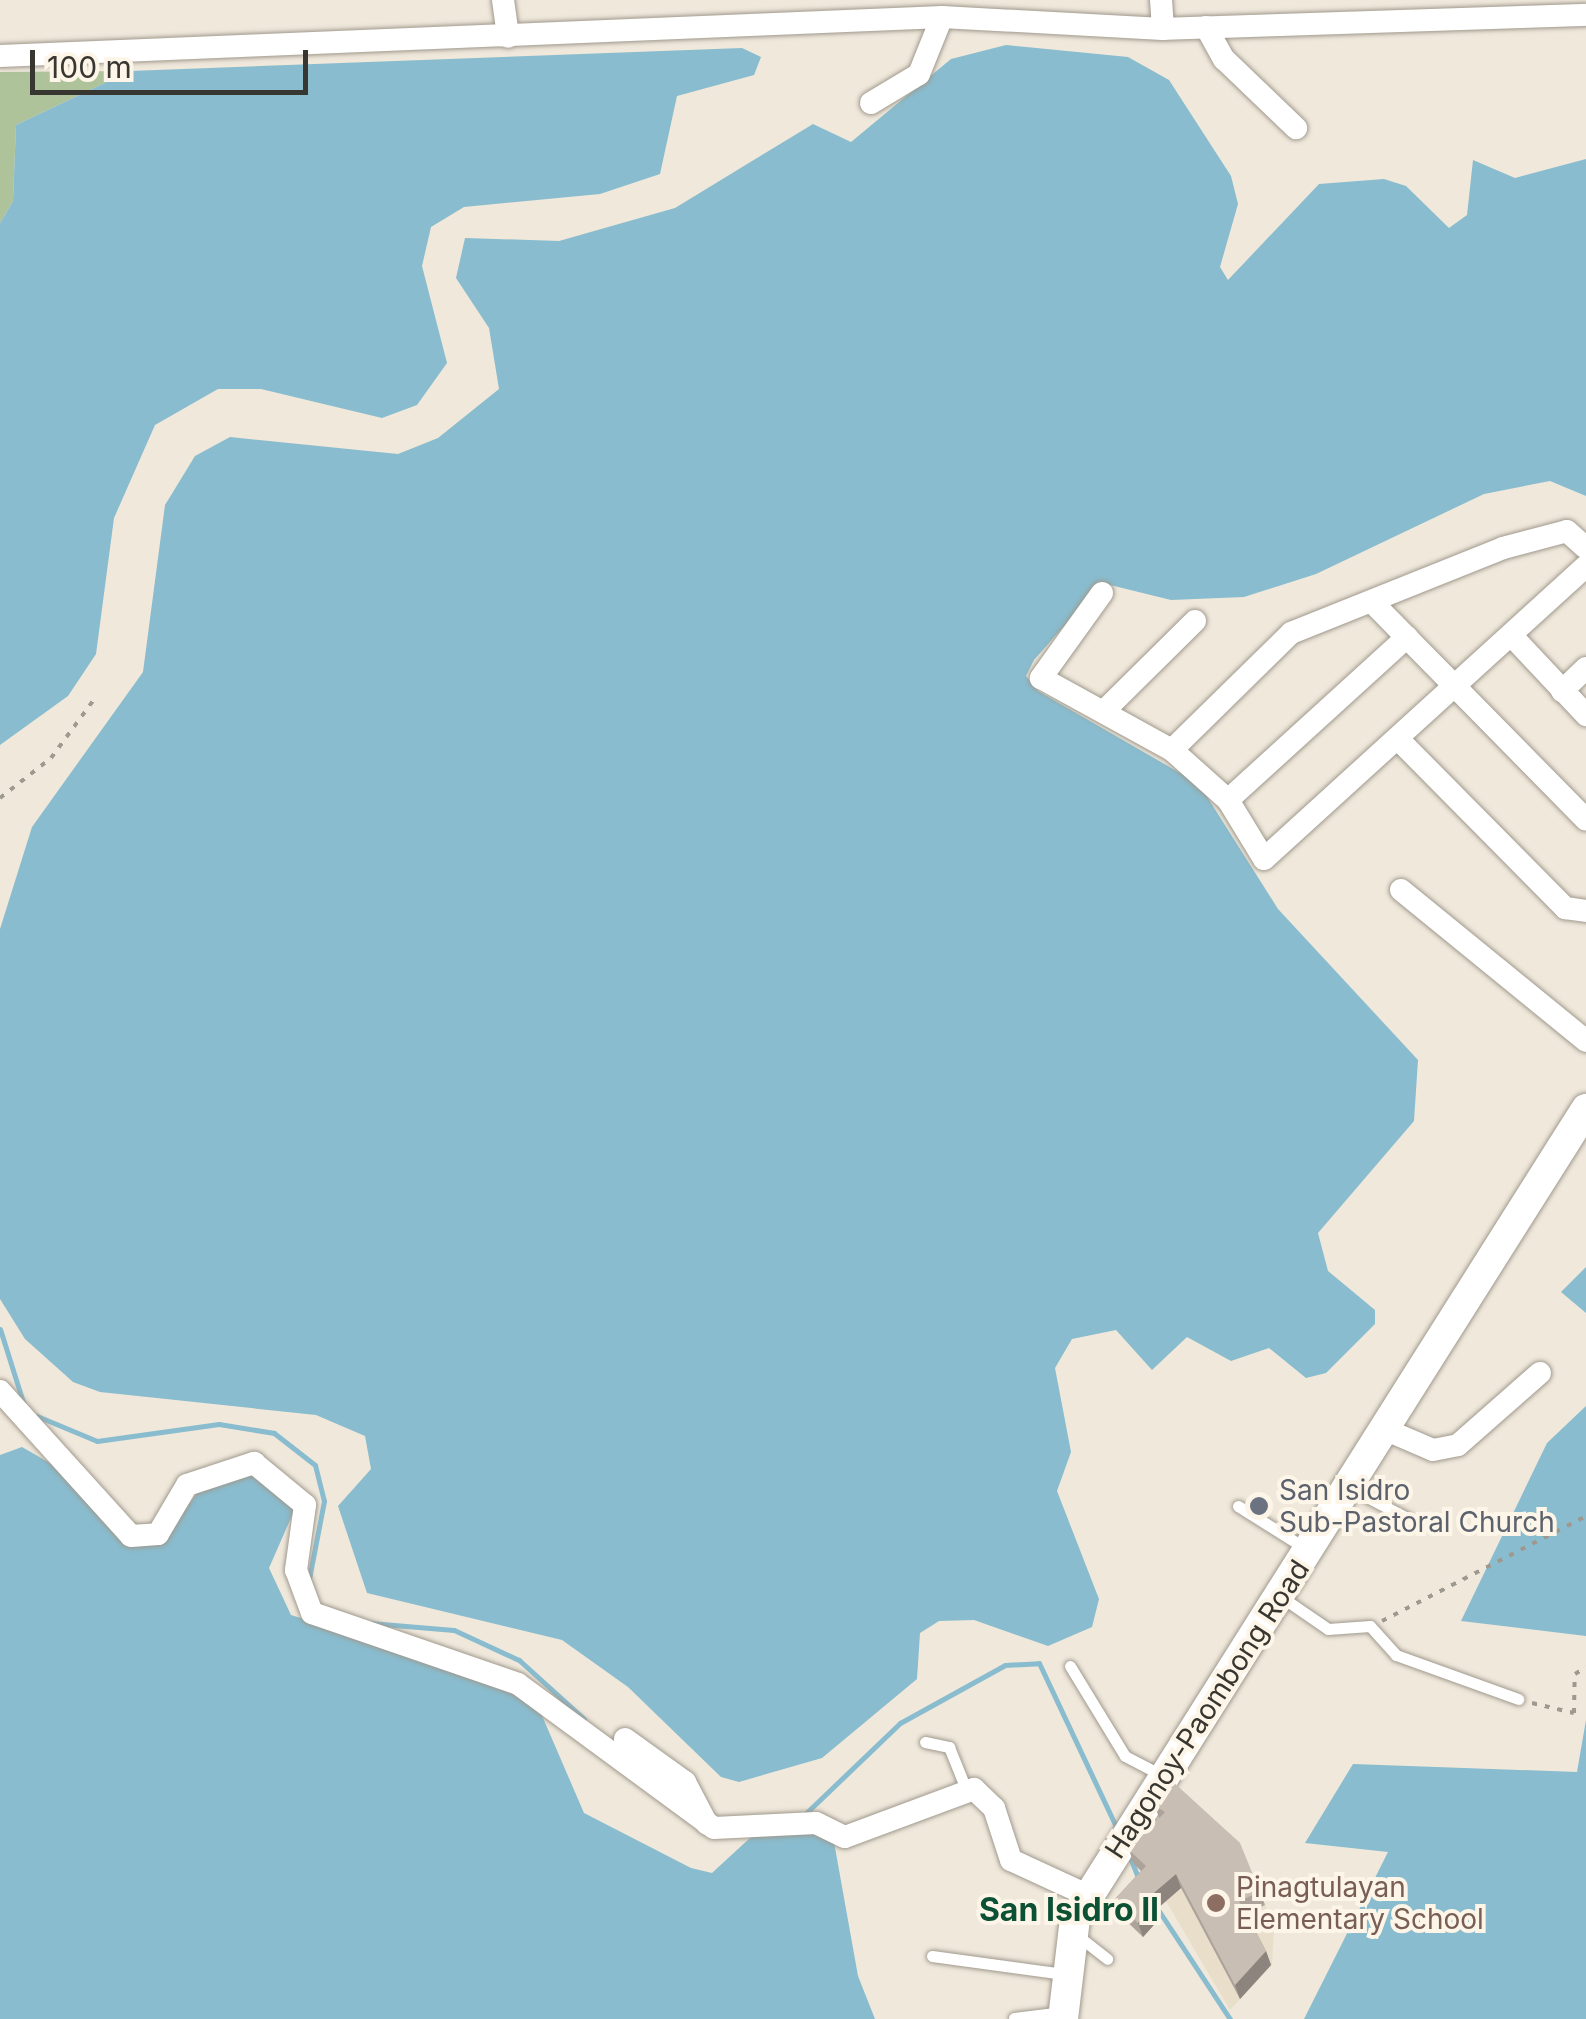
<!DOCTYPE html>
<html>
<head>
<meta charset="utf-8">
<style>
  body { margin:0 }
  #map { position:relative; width:1586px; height:2019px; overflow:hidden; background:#efe8db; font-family:Inter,sans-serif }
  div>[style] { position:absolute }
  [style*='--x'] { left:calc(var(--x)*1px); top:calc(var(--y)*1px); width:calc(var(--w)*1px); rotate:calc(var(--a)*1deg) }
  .built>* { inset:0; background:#e8deca }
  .forest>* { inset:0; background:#afc39a }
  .water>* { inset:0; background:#89bcce }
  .stream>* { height:5px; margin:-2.5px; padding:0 2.5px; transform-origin:2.5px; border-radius:2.5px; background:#89bcce }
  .path>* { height:4px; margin-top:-2px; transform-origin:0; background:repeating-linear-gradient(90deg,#9e998f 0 5px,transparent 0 13px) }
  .roads { filter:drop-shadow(0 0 2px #a0998d) drop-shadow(0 0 2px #a0998d) }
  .lane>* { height:11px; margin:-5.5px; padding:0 5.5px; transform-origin:5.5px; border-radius:5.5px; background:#fff }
  .street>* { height:22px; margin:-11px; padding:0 11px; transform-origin:11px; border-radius:11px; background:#fff }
  .secondary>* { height:30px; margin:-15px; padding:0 15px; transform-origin:15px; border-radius:15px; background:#fff }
  .wall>* { inset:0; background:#ada39a }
  .shaded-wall>* { inset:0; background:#8d857d }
  .building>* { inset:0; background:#c9beb3 }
  .dots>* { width:28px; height:28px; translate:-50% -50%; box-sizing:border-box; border:5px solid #fdf6e8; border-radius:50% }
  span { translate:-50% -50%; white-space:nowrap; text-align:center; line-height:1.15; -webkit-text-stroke:8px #fdf6e8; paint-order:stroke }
  .worship-label { font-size:28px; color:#5b616d }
  .left { translate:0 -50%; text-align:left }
  .street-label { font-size:28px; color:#383630 }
  .education-label { font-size:28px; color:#785e54 }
  .quarter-label { font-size:32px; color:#0d5135; font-weight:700 }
  .scale { position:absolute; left:30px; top:50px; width:278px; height:45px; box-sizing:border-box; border:5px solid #383630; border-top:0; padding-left:12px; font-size:30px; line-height:35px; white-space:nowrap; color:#383630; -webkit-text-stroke:8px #fdf6e8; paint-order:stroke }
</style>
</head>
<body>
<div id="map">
  <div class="built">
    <i style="clip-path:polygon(1192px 1803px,1239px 1841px,1274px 1927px,1272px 1965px,1230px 2010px,1153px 1879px)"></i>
  </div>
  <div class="forest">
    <i style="clip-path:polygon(130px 71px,16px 125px,13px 201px,0 223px,0 72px)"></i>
  </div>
  <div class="water">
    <i style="clip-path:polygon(1006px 45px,1128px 57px,1169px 80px,1231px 176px,1238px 204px,1220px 267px,1228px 280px,1319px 184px,1384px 179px,1406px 186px,1449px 228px,1467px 215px,1473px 160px,1515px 178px,1586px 159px,1586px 496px,1550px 481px,1484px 494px,1316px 574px,1244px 597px,1171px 600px,1102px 583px,1034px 660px,1026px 676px,1038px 691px,1199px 784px,1278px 909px,1418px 1060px,1414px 1121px,1318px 1233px,1328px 1271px,1375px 1310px,1375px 1324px,1326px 1373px,1306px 1378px,1269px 1348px,1231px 1361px,1187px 1337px,1152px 1370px,1116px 1330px,1072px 1339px,1055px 1368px,1071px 1452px,1057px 1491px,1099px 1599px,1092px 1627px,1048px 1646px,974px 1620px,939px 1621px,920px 1633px,917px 1679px,822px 1758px,739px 1782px,721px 1777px,628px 1687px,562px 1640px,367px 1593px,338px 1506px,371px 1469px,365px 1436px,316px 1415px,100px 1392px,73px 1382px,25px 1339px,0 1299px,0 929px,32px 827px,143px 672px,165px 505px,195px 456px,230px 437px,398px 454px,438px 438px,499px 389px,489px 328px,456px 278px,465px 238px,559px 241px,675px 208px,813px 124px,851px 142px,951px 59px)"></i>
    <i style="clip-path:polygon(742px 48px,761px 57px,754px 75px,677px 96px,660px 174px,600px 194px,464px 207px,431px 227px,422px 266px,447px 363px,417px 405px,382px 418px,261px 389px,218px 389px,155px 425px,114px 518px,96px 654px,68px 696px,0 745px,0 223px,13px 201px,16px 125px,130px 71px)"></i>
    <i style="clip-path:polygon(1586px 1267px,1586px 1313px,1561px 1292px)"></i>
    <i style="clip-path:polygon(1586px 1406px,1586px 1636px,1461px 1621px,1547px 1443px)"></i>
    <i style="clip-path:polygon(22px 1447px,55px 1466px,135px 1547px,163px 1541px,197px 1493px,250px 1469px,284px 1492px,294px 1511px,269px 1568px,291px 1615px,481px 1673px,540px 1711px,584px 1813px,691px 1868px,712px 1873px,751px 1837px,805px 1830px,834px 1842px,858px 1976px,875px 2019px,0 2019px,0 1455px)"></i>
    <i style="clip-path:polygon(1586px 1720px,1586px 2019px,1304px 2019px,1388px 1852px,1305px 1843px,1353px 1764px,1577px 1772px)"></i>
  </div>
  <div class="stream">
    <i style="--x:0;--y:1329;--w:77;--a:72.5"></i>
    <i style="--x:37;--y:1416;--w:65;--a:22.6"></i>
    <i style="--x:97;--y:1441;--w:123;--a:-7.9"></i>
    <i style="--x:219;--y:1424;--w:56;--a:9.3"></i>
    <i style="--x:274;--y:1433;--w:52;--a:38"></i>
    <i style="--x:315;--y:1465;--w:37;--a:76"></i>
    <i style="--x:324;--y:1501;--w:79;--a:100.9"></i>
    <i style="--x:370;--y:1623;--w:84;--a:4.8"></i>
    <i style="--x:454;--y:1630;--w:72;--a:24.8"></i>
    <i style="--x:519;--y:1660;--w:88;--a:42.2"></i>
    <i style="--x:804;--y:1815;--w:133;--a:-43.8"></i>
    <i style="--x:900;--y:1723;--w:120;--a:-28.9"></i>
    <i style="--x:1005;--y:1665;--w:34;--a:-3"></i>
    <i style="--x:1039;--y:1663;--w:186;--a:64.8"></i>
    <i style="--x:1129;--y:1855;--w:24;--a:68"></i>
    <i style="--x:1157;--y:1908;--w:133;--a:56.7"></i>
  </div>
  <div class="path">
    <i style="--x:0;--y:798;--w:65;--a:-38.1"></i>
    <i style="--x:51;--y:758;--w:74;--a:-53.7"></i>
    <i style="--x:1382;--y:1621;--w:229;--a:-27.2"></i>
    <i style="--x:1532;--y:1703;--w:43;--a:13.4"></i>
    <i style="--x:1574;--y:1713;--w:39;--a:-89"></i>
    <i style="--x:1575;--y:1674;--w:13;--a:-32"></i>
  </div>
  <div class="roads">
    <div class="lane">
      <i style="--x:1348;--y:1487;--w:69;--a:27.7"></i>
      <i style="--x:1238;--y:1506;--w:79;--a:32.1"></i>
      <i style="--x:1280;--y:1596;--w:58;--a:34.5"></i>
      <i style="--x:1328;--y:1629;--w:42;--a:-4.1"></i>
      <i style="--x:1370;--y:1626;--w:39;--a:48"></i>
      <i style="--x:1396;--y:1655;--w:130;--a:19.8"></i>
      <i style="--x:1070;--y:1666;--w:105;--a:58.6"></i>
      <i style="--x:1125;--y:1756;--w:45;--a:27.7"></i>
      <i style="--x:925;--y:1742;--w:25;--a:12"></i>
      <i style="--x:949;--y:1747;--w:45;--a:68"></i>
      <i style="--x:1078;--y:1936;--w:37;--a:38"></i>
      <i style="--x:932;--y:1956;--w:133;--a:7.8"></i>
      <i style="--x:1014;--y:2018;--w:49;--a:-7"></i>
    </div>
    <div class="street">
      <i style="--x:503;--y:0;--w:37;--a:82"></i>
      <i style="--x:1161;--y:0;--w:29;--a:86"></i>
      <i style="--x:1206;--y:27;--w:37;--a:61"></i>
      <i style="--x:1224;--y:59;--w:100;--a:43.8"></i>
      <i style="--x:0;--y:56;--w:943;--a:-2.37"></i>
      <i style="--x:942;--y:17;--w:221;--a:3.1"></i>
      <i style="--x:1163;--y:29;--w:423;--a:-1.9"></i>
      <i style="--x:871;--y:103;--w:56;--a:-31.1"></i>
      <i style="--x:919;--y:74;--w:61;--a:-68"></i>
      <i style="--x:1102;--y:593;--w:105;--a:125.7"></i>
      <i style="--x:1041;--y:678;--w:149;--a:28.8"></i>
      <i style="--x:1172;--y:750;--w:75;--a:41.8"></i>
      <i style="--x:1228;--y:800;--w:69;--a:58.6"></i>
      <i style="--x:1264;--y:859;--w:435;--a:-42.3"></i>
      <i style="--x:1372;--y:602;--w:305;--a:45.5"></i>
      <i style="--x:1511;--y:635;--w:110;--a:46.8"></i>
      <i style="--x:1562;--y:691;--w:33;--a:-44"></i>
      <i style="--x:1104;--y:711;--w:128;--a:-44.7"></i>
      <i style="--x:1398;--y:739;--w:238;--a:45.3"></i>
      <i style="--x:1565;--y:908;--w:21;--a:8"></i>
      <i style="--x:1172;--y:750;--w:167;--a:-44.5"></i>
      <i style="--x:1291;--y:633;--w:228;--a:-21.8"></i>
      <i style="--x:1503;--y:548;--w:66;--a:-14.9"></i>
      <i style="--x:1567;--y:531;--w:25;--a:42"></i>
      <i style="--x:1228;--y:800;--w:242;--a:-42.3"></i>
      <i style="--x:1401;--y:890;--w:239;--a:39.2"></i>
      <i style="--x:0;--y:1391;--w:195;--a:47.9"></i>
      <i style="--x:131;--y:1536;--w:27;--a:-4"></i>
      <i style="--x:158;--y:1534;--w:57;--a:-59.4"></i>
      <i style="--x:187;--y:1485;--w:71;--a:-18.2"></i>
      <i style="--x:254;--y:1463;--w:66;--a:39.5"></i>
      <i style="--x:305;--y:1505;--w:66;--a:97.9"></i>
      <i style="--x:296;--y:1570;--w:46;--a:69.6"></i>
      <i style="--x:312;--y:1613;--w:218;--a:19"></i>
      <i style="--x:518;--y:1684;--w:243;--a:36.3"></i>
      <i style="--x:714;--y:1828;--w:102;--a:-2.8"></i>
      <i style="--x:816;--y:1823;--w:32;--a:26"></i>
      <i style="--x:845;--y:1837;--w:138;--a:-20.4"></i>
      <i style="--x:974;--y:1789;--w:28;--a:44"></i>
      <i style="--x:994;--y:1808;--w:55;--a:71.9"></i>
      <i style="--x:1011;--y:1860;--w:86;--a:24.8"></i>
      <i style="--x:1384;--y:1429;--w:53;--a:23.2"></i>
      <i style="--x:1433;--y:1450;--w:25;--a:-11"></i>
      <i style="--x:1458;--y:1445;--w:109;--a:-41.3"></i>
      <i style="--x:625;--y:1739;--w:74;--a:35.6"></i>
      <i style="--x:685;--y:1782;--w:47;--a:62.4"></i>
    </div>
    <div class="secondary">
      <i style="--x:1063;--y:2019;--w:102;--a:-83.2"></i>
      <i style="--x:1075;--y:1918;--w:957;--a:-57.72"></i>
    </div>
  </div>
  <div class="wall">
    <i style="clip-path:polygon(1171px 1780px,1260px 1892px,1265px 1905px,1246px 1913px,1266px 1951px,1271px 1965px,1240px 1999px,1181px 1888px,1158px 1908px,1161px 1917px,1143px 1937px,1119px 1914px,1114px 1900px,1141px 1871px,1134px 1864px,1129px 1850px,1159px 1818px,1155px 1806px)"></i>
  </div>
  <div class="shaded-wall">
    <i style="clip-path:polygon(1176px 1874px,1181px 1888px,1158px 1908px,1161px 1917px,1143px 1937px,1138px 1923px,1149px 1897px)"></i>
    <i style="clip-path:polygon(1266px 1951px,1271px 1965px,1240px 1999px,1235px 1985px)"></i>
  </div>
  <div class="building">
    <i style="clip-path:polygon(1171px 1780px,1240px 1843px,1260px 1892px,1239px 1901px,1266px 1951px,1235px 1985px,1176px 1874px,1149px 1897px,1156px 1903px,1138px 1923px,1114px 1900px,1146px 1866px,1129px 1850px,1165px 1812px,1155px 1806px)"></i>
  </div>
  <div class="dots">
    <i style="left:1259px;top:1506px;background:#6b7280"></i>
    <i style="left:1216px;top:1903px;background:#8d6e63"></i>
  </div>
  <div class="worship-label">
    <span class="left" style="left:1279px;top:1506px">San Isidro<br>Sub-Pastoral Church</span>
  </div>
  <div class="street-label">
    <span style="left:1207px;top:1709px;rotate:-57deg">Hagonoy-Paombong Road</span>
  </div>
  <div class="education-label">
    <span class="left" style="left:1236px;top:1903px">Pinagtulayan<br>Elementary School</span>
  </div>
  <div class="quarter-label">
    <span style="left:1069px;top:1910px">San Isidro II</span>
  </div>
  <div class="scale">100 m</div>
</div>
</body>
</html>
